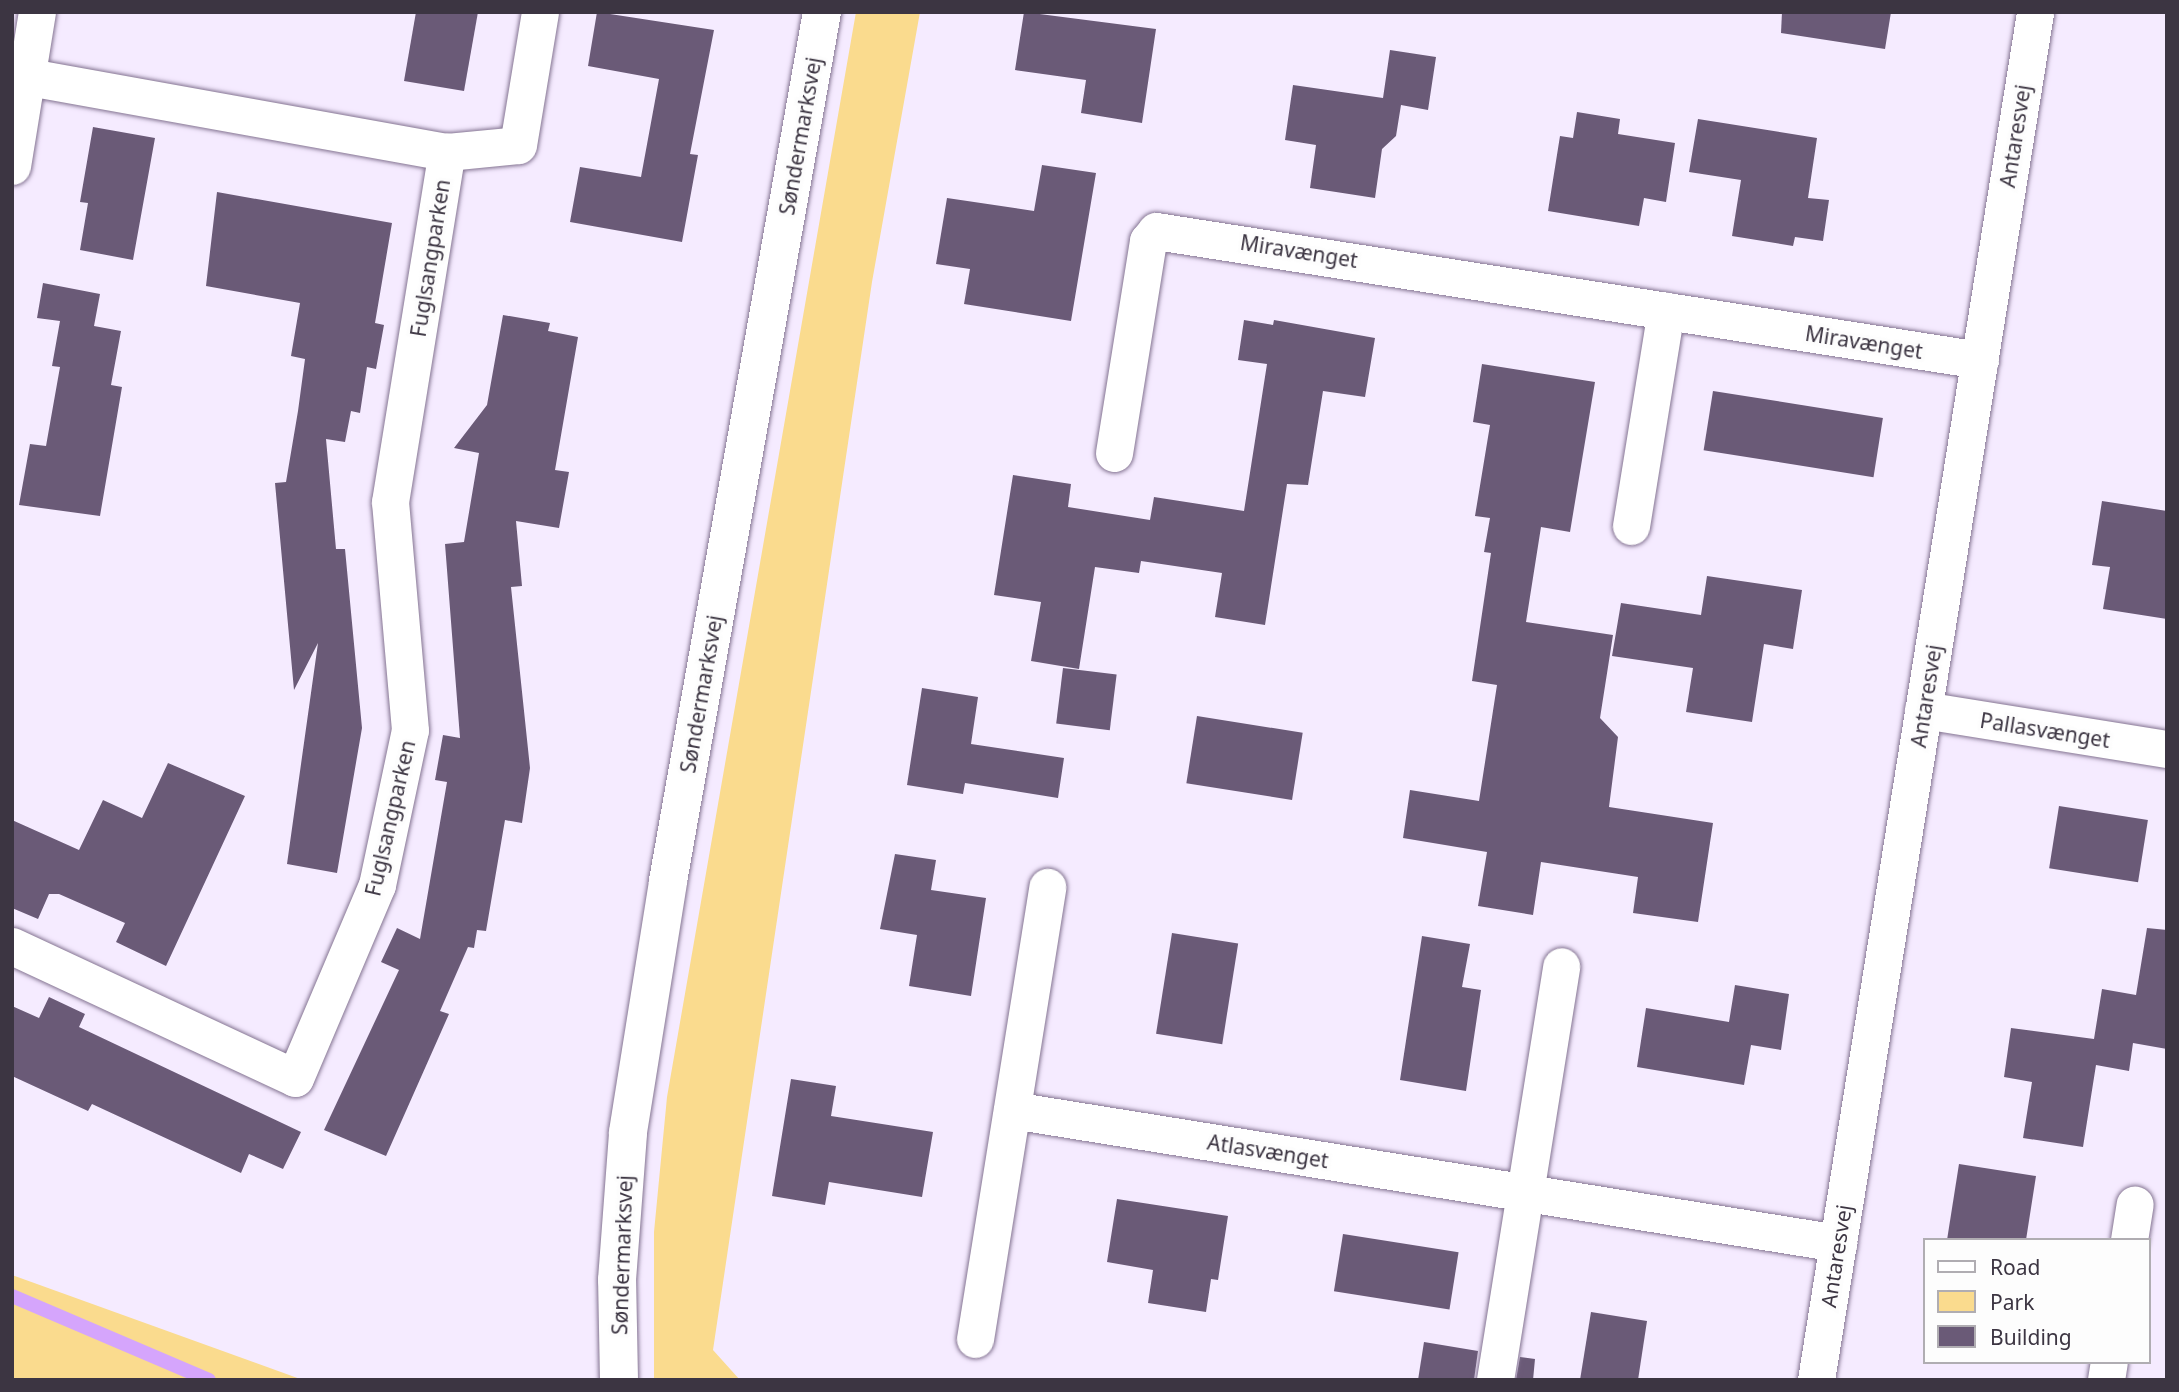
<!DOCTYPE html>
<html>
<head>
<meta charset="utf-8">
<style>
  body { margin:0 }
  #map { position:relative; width:2179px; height:1392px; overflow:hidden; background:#f5ebff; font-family:"Noto Sans",sans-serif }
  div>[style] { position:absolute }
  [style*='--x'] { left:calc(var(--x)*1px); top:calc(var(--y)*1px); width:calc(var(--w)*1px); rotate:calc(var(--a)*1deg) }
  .green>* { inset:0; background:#fadb8e }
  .stream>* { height:14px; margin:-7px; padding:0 7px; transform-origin:7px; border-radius:7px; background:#d5a5fc }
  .building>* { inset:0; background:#6a5a77; transform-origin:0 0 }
  .roads { filter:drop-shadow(0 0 2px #847492) drop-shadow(0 0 2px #847492) }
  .street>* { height:37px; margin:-18.5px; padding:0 18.5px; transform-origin:18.5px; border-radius:18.5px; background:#fff }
  .secondary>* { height:38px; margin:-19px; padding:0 19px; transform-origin:19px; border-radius:19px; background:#fff }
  span { translate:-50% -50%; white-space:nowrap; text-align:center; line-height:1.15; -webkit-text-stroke:7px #fdfdfd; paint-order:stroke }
  .street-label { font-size:21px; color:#3c3542 }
  .frame { position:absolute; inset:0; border:14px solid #3c3542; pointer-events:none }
  .legend { position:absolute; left:1923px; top:1238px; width:228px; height:126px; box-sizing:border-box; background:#fdfdfd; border:2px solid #b0adb2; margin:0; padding:9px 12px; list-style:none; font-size:21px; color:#3c3542 }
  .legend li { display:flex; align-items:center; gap:14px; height:35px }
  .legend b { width:35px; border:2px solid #b0adb2 }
</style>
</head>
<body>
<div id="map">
  <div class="green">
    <i style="clip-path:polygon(856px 12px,920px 12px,872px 282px,713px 1350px,740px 1380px,654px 1380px,654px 1232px,667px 1097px)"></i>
    <i style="clip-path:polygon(12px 1275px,303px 1380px,12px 1380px)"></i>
  </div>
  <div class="stream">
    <i style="--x:12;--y:1296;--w:214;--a:23.1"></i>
  </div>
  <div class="building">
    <i style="clip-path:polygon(416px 12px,478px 12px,464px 91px,404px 81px)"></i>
    <i style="clip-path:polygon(597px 12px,714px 30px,690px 154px,698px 155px,682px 242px,570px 222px,580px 167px,641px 177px,659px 79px,588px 66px)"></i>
    <i style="clip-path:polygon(1024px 12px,1156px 29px,1142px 123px,1081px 113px,1086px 80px,1015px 70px)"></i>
    <i style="clip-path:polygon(1782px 12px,1891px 12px,1885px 49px,1781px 33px)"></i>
    <i style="clip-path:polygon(1390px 50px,1436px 57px,1428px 110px,1401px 105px,1396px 136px,1382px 149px,1375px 198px,1310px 188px,1316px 145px,1285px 140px,1293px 85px,1383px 98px)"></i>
    <i style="clip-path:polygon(1577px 112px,1620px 119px,1618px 134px,1675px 143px,1666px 202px,1644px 198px,1639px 226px,1548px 211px,1560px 136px,1573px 138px)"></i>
    <i style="clip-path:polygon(1698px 119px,1817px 138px,1808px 198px,1829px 200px,1823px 241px,1795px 237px,1793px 246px,1732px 236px,1741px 180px,1689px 172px)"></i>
    <i style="clip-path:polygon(93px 127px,155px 138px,133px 260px,80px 250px,88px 203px,80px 202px)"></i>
    <i style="clip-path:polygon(1042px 165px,1096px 173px,1071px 321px,964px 304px,970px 269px,936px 264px,947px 198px,1034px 211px)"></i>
    <i style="clip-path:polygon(217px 192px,392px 223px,375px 323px,384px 325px,376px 369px,367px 367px,360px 413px,351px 411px,345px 442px,326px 439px,336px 549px,345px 549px,362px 728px,337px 873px,287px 864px,318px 643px,294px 690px,275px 483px,286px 482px,298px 411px,305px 359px,291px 356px,300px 303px,206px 286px)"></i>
    <i style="clip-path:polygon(43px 283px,100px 294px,94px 326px,121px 331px,111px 385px,122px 387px,100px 516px,19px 505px,30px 444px,46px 446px,60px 367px,52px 366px,60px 321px,37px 318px)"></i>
    <i style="clip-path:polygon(503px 315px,550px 323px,548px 331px,578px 337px,555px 470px,569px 472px,559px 528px,516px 521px,522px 586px,511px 587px,530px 768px,522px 823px,505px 820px,486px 931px,477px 930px,474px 948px,468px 947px,440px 1011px,449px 1014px,386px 1156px,324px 1130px,399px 970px,381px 962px,397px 928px,420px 939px,447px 782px,435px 780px,443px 735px,460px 738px,445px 544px,464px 542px,479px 453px,454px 448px,487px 405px)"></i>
    <i style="clip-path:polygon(1244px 320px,1273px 325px,1274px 320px,1375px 338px,1365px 397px,1323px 391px,1308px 485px,1287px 484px,1265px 625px,1215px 617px,1222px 573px,1141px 561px,1139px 573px,1095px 567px,1079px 669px,1031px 661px,1041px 602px,994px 595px,1013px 475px,1071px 484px,1068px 507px,1150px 520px,1154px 497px,1244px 511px,1267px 364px,1238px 360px)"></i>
    <i style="clip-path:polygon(1482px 364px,1595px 382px,1570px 532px,1541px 527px,1526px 622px,1613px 635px,1600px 718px,1618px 737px,1609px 807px,1713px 823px,1698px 922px,1633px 913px,1638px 877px,1541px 862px,1533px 915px,1478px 906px,1487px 852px,1403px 838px,1410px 790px,1479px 801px,1497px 685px,1472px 681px,1491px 553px,1484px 552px,1490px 518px,1475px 516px,1490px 425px,1473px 422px)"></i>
    <i style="left:1713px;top:391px;width:172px;height:60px;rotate:9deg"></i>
    <i style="clip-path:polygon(2102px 501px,2167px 511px,2167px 619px,2103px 609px,2110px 567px,2092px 565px)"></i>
    <i style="clip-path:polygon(1707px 576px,1802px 590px,1793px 649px,1764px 644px,1752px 722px,1686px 712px,1693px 668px,1612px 656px,1621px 603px,1701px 615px)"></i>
    <i style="left:1063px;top:668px;width:54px;height:56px;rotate:7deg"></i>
    <i style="clip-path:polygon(922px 688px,978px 697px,971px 744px,1064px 758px,1058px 798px,965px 783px,963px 794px,907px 785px)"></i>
    <i style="left:1197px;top:716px;width:107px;height:68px;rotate:9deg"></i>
    <i style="clip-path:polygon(168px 763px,245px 796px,166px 966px,116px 942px,125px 923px,59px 894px,49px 894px,38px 919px,12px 908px,12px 820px,79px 850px,103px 800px,142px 818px)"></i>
    <i style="left:2059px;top:806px;width:90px;height:63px;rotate:9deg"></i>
    <i style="clip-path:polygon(895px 854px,936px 860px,931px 890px,986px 898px,971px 996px,909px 986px,917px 935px,880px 929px)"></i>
    <i style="clip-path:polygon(2147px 928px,2167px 930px,2167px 1049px,2133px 1043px,2129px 1071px,2096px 1065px,2083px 1147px,2023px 1138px,2032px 1082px,2004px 1077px,2011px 1028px,2094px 1039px,2102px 989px,2136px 995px)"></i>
    <i style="left:1172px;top:933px;width:67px;height:102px;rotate:9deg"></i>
    <i style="clip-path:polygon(1422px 936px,1470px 944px,1462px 987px,1481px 990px,1466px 1091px,1400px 1080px)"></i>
    <i style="clip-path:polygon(1735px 985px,1789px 994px,1781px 1050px,1751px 1045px,1744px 1085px,1637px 1067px,1646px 1008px,1729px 1022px)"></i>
    <i style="clip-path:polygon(49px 997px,85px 1014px,79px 1027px,301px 1132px,283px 1169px,249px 1154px,241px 1173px,92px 1104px,88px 1111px,12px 1076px,12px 1006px,39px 1018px)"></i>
    <i style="clip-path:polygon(791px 1079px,836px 1086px,831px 1116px,933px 1132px,922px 1197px,829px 1182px,825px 1205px,772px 1196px)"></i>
    <i style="clip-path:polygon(1959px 1164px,2036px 1176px,2026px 1240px,1947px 1240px)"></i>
    <i style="clip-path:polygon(1117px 1199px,1228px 1216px,1218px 1280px,1211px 1279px,1206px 1312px,1148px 1303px,1153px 1270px,1107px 1262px)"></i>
    <i style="left:1343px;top:1234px;width:117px;height:58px;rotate:9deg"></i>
    <i style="clip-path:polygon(1591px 1312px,1647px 1321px,1638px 1380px,1580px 1380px)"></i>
    <i style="clip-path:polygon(1424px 1342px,1478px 1351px,1474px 1380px,1418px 1380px)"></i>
    <i style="clip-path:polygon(1520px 1357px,1535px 1359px,1533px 1380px,1516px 1380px)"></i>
  </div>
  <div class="roads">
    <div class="street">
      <i style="--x:29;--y:77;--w:425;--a:10.2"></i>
      <i style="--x:447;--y:152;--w:71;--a:-5.6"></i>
      <i style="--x:518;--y:145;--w:135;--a:-80.6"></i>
      <i style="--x:12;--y:166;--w:156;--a:-80.8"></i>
      <i style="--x:1114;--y:453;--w:215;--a:-80.9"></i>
      <i style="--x:1148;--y:241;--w:13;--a:-51"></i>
      <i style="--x:1156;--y:231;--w:834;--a:8.9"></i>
      <i style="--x:1631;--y:526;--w:218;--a:-80.8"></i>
      <i style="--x:1923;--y:710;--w:247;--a:9.1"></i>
      <i style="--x:12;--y:946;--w:312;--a:25"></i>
      <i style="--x:295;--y:1078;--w:210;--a:-67"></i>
      <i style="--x:377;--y:885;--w:158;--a:-78"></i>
      <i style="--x:410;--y:730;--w:229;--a:-95"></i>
      <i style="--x:390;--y:502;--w:355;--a:-80.8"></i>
      <i style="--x:1012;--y:1110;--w:837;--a:9.15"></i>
      <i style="--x:2129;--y:1240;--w:36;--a:-81"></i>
      <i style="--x:975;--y:1339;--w:458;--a:-80.9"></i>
      <i style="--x:1495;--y:1380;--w:419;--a:-80.9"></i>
      <i style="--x:1816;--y:1380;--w:1385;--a:-80.9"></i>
      <i style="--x:2106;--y:1380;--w:18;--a:-81"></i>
    </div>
    <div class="secondary">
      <i style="--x:619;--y:1380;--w:100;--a:-91.1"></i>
      <i style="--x:617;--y:1280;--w:148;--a:-85.7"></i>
      <i style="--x:628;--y:1132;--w:254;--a:-80.9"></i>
      <i style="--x:668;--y:881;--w:883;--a:-79.95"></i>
    </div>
  </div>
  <div class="street-label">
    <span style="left:800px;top:136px;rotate:-80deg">Søndermarksvej</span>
    <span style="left:2015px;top:136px;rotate:-81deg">Antaresvej</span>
    <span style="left:1299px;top:251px;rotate:9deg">Miravænget</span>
    <span style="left:430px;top:258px;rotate:-81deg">Fuglsangparken</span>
    <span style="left:1864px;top:342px;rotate:9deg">Miravænget</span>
    <span style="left:701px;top:694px;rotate:-80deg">Søndermarksvej</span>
    <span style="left:1926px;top:696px;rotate:-81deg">Antaresvej</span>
    <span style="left:2045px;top:730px;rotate:9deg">Pallasvænget</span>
    <span style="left:390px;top:818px;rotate:-77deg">Fuglsangparken</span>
    <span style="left:1268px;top:1151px;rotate:9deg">Atlasvænget</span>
    <span style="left:622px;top:1255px;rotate:-88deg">Søndermarksvej</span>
    <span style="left:1836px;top:1256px;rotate:-81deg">Antaresvej</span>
  </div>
  <div class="frame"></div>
  <ul class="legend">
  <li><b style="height:9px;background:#fff"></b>Road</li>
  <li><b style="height:19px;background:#fadb8e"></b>Park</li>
  <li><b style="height:19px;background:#6a5a77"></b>Building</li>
  </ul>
</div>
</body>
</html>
